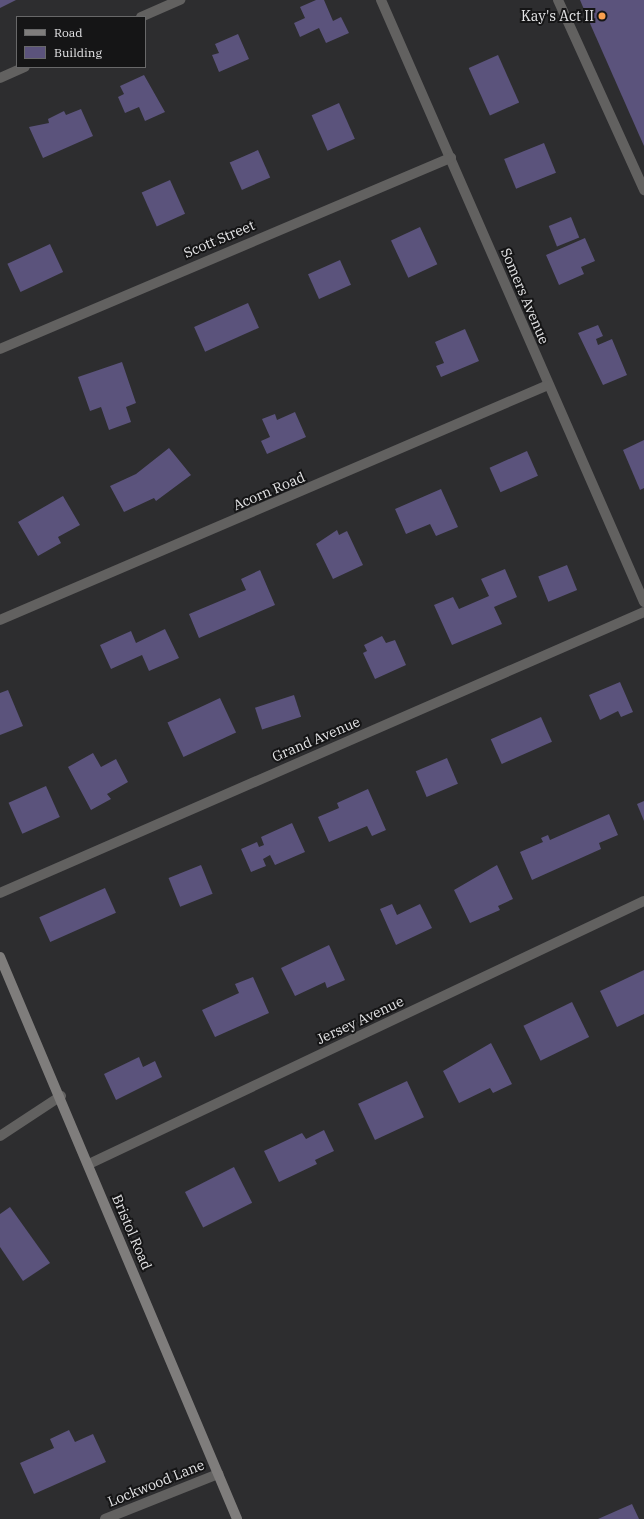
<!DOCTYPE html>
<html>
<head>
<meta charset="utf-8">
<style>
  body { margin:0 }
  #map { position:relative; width:644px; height:1519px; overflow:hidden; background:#2d2d2f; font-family:"IBM Plex Serif",serif }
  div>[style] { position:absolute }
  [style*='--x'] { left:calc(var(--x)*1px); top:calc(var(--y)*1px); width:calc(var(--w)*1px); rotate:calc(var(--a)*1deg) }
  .building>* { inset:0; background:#5b537c; transform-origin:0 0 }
  .service>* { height:10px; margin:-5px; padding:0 5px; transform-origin:5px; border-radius:5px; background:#626160 }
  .minor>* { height:10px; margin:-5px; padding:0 5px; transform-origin:5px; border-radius:5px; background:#626160 }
  .secondary>* { height:10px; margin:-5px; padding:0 5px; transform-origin:5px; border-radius:5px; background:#7f7d7c }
  .dots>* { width:11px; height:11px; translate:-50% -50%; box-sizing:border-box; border:2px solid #151516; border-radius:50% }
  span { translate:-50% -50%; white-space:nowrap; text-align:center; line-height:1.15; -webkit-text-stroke:4px #151516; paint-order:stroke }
  .poi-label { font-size:14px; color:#e4e4e6 }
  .right { translate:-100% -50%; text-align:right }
  .street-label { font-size:14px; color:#e4e4e6 }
  .legend { position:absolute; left:16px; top:16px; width:130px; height:52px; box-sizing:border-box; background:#151516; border:1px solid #686869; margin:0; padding:5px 7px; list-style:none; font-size:12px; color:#e4e4e6 }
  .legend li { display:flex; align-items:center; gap:8px; height:20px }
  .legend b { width:20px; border:1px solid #686869 }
</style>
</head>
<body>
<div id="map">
  <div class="building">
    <i style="clip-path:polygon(0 0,16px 0,0 8px)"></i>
    <i style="clip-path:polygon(316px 0,324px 0,333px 21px,341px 17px,349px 33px,326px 43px,319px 28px,300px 37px,294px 23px,305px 18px,300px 7px)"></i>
    <i style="clip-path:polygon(580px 0,644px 0,644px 146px,592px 28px)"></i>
    <i style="clip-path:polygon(238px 34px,249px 59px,219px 72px,212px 55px,219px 53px,215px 44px)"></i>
    <i style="left:498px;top:55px;width:52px;height:32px;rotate:66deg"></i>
    <i style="clip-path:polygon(144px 75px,165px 112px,145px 121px,139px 107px,125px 113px,118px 97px,124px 94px,120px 86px)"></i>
    <i style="left:339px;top:103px;width:39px;height:30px;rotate:66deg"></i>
    <i style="clip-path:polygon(81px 109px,93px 136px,43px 158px,29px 127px,49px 123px,48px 119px,64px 111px,66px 115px)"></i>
    <i style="left:544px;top:143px;width:32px;height:43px;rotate:68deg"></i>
    <i style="left:258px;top:150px;width:30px;height:31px;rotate:66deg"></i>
    <i style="left:170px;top:180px;width:37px;height:31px;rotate:66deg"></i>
    <i style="left:571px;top:217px;width:22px;height:24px;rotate:68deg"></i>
    <i style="left:420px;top:227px;width:41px;height:32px;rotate:65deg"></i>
    <i style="clip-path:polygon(585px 238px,595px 261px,581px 267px,584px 274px,559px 285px,546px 255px)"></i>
    <i style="left:50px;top:244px;width:31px;height:47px;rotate:65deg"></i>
    <i style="left:340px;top:260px;width:27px;height:35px;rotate:66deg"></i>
    <i style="left:248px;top:303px;width:27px;height:59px;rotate:66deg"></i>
    <i style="clip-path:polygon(598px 325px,603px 336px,596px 339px,598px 345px,612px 339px,627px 375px,603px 385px,578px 333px)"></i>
    <i style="clip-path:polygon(465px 329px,479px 361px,441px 377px,436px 366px,444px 363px,435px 342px)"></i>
    <i style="clip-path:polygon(122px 362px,136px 403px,126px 407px,131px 422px,109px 430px,101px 407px,90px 411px,78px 377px)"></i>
    <i style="clip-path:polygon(295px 412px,306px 437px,267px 454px,261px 441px,270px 437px,262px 419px,275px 414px,277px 420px)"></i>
    <i style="clip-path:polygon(644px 440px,644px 488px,640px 490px,623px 450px)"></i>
    <i style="clip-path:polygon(169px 448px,191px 475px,156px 501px,154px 498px,124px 512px,110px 486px,136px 474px)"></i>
    <i style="left:527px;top:451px;width:27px;height:41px;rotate:66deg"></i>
    <i style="clip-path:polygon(441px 489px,458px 527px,436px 536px,430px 524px,406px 534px,395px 509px)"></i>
    <i style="clip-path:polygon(63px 496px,80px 525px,58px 537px,61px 543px,38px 556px,18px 522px)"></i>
    <i style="clip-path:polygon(337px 530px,339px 535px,347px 531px,363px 565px,333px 579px,316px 544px)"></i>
    <i style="left:567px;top:565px;width:27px;height:31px;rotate:68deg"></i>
    <i style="clip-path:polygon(505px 569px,517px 597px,494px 607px,502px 624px,452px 645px,434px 605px,453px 597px,459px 609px,489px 596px,481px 579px)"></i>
    <i style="clip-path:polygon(260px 570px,275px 605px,199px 638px,189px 614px,246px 590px,241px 579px)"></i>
    <i style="clip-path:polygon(165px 629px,179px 658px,149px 671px,142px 655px,111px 669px,100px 645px,131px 631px,136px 643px)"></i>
    <i style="clip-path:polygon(382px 636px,386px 643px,395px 640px,406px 665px,375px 679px,363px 653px,367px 651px,364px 645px)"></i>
    <i style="clip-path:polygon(620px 682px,633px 712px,621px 717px,618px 711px,600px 720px,589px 695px)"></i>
    <i style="clip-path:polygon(8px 690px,23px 726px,0 735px,0 693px)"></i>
    <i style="left:294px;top:695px;width:23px;height:41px;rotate:72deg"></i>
    <i style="left:220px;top:698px;width:38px;height:58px;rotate:65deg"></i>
    <i style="left:541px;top:717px;width:27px;height:55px;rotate:66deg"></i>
    <i style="clip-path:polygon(93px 753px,101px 767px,116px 759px,128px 782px,107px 794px,111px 799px,91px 810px,68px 767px)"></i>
    <i style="left:447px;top:758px;width:28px;height:34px;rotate:67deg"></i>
    <i style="left:46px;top:786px;width:34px;height:41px;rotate:66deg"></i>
    <i style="clip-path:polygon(368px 789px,386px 830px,372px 836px,367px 826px,329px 842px,318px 817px,339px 808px,337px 803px)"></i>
    <i style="clip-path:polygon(644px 801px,644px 821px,637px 804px)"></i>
    <i style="clip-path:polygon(609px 814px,618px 835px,599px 843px,601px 849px,532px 880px,520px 852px,543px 842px,541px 838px,548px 835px,550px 840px)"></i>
    <i style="clip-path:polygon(292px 823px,305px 852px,275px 865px,270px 855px,263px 859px,266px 866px,251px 872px,241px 849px,257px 842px,259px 847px,264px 845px,261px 837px)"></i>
    <i style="left:201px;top:865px;width:31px;height:35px;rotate:68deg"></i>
    <i style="clip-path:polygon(497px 865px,513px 899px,498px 906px,500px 910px,470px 923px,454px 890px)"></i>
    <i style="left:105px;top:888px;width:27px;height:72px;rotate:66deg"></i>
    <i style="clip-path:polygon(392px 904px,397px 915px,420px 904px,432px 928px,396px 945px,380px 909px)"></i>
    <i style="clip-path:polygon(329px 945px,345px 980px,327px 988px,325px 982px,295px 996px,281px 968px)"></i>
    <i style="clip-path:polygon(644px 970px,644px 1014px,617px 1027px,600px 991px)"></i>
    <i style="clip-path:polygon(253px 977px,269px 1013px,215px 1037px,202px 1010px,239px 993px,235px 984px)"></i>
    <i style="left:572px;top:1002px;width:39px;height:54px;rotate:64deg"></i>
    <i style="clip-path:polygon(491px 1043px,512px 1084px,493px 1093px,490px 1088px,459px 1103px,443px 1071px)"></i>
    <i style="clip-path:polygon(139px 1057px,143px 1067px,155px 1061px,162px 1077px,116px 1100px,104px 1074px)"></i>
    <i style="left:407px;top:1081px;width:40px;height:54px;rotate:65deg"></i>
    <i style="clip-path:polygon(324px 1130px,334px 1151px,315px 1160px,317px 1164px,279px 1182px,264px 1151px,302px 1133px,306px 1139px)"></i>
    <i style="left:234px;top:1167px;width:40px;height:55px;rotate:63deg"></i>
    <i style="clip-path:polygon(10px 1207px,50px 1263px,23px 1281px,0 1247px,0 1214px)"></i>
    <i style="clip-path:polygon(69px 1430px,75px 1442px,93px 1434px,106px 1462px,34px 1494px,20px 1463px,54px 1448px,50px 1439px)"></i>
    <i style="clip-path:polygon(632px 1504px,639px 1519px,598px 1519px)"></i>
  </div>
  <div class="service">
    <i style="--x:558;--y:0;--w:209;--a:65.6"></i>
  </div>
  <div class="minor">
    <i style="--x:381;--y:0;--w:657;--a:66.4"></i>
    <i style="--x:141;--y:17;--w:43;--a:-23.6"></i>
    <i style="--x:0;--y:78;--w:27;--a:-24"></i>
    <i style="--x:0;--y:349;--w:490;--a:-23"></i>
    <i style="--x:0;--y:620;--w:596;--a:-23.21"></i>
    <i style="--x:0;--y:893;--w:703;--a:-23.57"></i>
    <i style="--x:0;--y:1136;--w:73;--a:-33.3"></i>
    <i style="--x:89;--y:1164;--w:614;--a:-25.36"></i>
    <i style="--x:105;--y:1519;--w:122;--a:-21.7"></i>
  </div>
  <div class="secondary">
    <i style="--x:0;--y:957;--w:610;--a:67.13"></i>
  </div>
  <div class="dots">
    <i style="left:602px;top:16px;background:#fa9f4e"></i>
  </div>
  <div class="poi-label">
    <span class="right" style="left:594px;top:16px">Kay's Act II</span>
  </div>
  <div class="street-label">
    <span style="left:219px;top:239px;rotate:-23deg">Scott Street</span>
    <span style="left:525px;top:296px;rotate:67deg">Somers Avenue</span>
    <span style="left:269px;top:491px;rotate:-23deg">Acorn Road</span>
    <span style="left:316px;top:739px;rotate:-23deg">Grand Avenue</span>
    <span style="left:360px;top:1020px;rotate:-25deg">Jersey Avenue</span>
    <span style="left:132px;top:1232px;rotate:67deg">Bristol Road</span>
    <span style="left:156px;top:1483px;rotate:-22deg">Lockwood Lane</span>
  </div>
  <ul class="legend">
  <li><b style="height:5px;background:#7f7d7c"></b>Road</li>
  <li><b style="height:11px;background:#5b537c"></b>Building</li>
  </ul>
</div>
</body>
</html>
